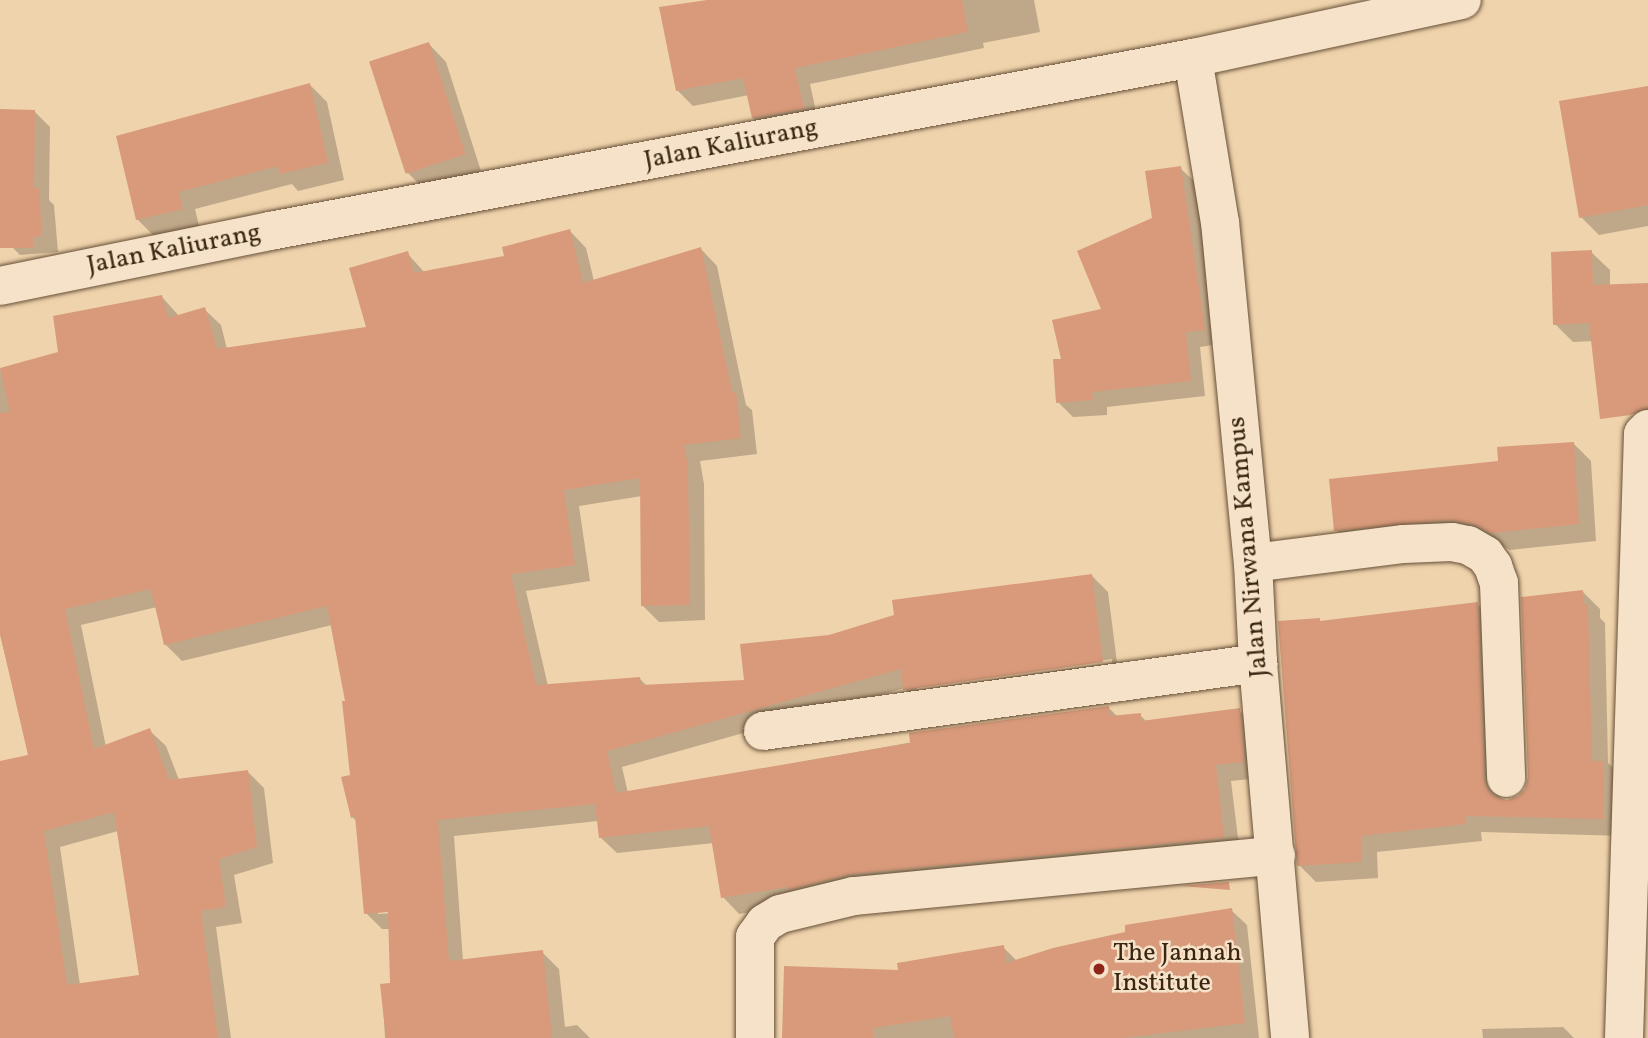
<!DOCTYPE html>
<html>
<head>
<meta charset="utf-8">
<style>
  body { margin:0 }
  #map { position:relative; width:1648px; height:1038px; overflow:hidden; background:#efd3ac; font-family:Vollkorn,serif }
  div>[style] { position:absolute }
  [style*='--x'] { left:calc(var(--x)*1px); top:calc(var(--y)*1px); width:calc(var(--w)*1px); rotate:calc(var(--a)*1deg) }
  .shadow>* { inset:0; background:#0003 }
  .building>* { inset:0; background:#d89a7b; transform-origin:0 0 }
  .roads { filter:drop-shadow(0 0 2px #675038) drop-shadow(0 0 2px #675038) }
  .minor>* { height:38px; margin:-19px; padding:0 19px; transform-origin:19px; border-radius:19px; background:#f5e2c9 }
  .dots>* { width:19px; height:19px; translate:-50% -50%; box-sizing:border-box; border:4px solid #f5e2c9; border-radius:50% }
  span { translate:-50% -50%; white-space:nowrap; text-align:center; line-height:1.15; -webkit-text-stroke:5px #f5e2c9; paint-order:stroke }
  .street-label { font-size:26px; color:#3a2511 }
  .poi-label { font-size:26px; color:#3a2511 }
  .left { translate:0 -50%; text-align:left }
</style>
</head>
<body>
<div id="map">
  <div class="shadow">
    <i style="clip-path:polygon(718px 0,1034px 0,1040px 32px,983px 43px,984px 48px,810px 84px,819px 125px,769px 134px,753px 118px,749px 95px,693px 106px,677px 90px)"></i>
    <i style="clip-path:polygon(429px 44px,446px 62px,481px 171px,424px 189px,407px 172px)"></i>
    <i style="clip-path:polygon(310px 85px,327px 102px,344px 180px,298px 191px,292px 184px,195px 209px,199px 226px,154px 236px,137px 219px)"></i>
    <i style="clip-path:polygon(1648px 87px,1648px 226px,1599px 235px,1581px 217px)"></i>
    <i style="clip-path:polygon(0 111px,34px 111px,50px 127px,49px 200px,54px 205px,58px 252px,20px 255px,3px 238px,0 212px)"></i>
    <i style="clip-path:polygon(1180px 168px,1196px 183px,1219px 344px,1200px 347px,1205px 396px,1107px 407px,1107px 415px,1073px 417px,1058px 402px,1063px 360px,1104px 310px)"></i>
    <i style="clip-path:polygon(evenodd,570px 231px,586px 248px,594px 281px,701px 249px,717px 266px,746px 405px,752px 410px,757px 454px,700px 461px,704px 484px,705px 620px,659px 622px,642px 605px,642px 496px,579px 506px,590px 581px,526px 591px,548px 686px,640px 679px,647px 686px,746px 681px,829px 636px,1092px 576px,1108px 592px,1119px 678px,922px 705px,905px 688px,622px 767px,628px 793px,1108px 707px,1118px 717px,1140px 715px,1147px 722px,1239px 710px,1256px 727px,1260px 778px,1231px 781px,1240px 854px,803px 903px,739px 914px,723px 897px,714px 843px,617px 853px,600px 837px,598px 821px,454px 836px,463px 961px,542px 952px,559px 969px,565px 1027px,577px 1025px,590px 1038px,385px 1038px,382px 986px,392px 985px,390px 929px,382px 929px,366px 913px,357px 821px,352px 817px,348px 702px,332px 625px,182px 661px,165px 644px,157px 607px,81px 625px,106px 747px,149px 730px,166px 746px,179px 780px,248px 772px,264px 788px,273px 863px,234px 875px,242px 923px,216px 927px,231px 1038px,0 1038px,0 763px,30px 757px,0 634px,0 370px,60px 354px,162px 297px,179px 316px,204px 309px,221px 325px,227px 349px,368px 329px,407px 253px,425px 273px,506px 257px,570px 231px,1112px 659px,1112px 663px,917px 690px,917px 686px,1112px 659px,570px 231px,118px 831px,141px 976px,80px 985px,60px 847px,118px 831px,570px 231px,378px 911px,397px 913px,378px 914px,378px 911px)"></i>
    <i style="clip-path:polygon(1591px 252px,1610px 270px,1610px 286px,1648px 285px,1648px 418px,1593px 341px,1573px 342px,1555px 324px)"></i>
    <i style="clip-path:polygon(1574px 444px,1591px 461px,1596px 541px,1510px 550px,1491px 540px,1353px 547px,1336px 530px,1500px 463px)"></i>
    <i style="clip-path:polygon(1583px 592px,1600px 609px,1600px 618px,1605px 623px,1608px 763px,1627px 780px,1625px 836px,1481px 832px,1482px 841px,1377px 852px,1378px 878px,1316px 882px,1299px 865px,1319px 620px,1322px 622px,1477px 604px,1494px 621px,1500px 797px,1508px 802px,1519px 798px,1527px 790px)"></i>
    <i style="clip-path:polygon(1231px 910px,1247px 925px,1259px 1038px,783px 1038px,900px 972px,1003px 947px,1017px 961px)"></i>
    <i style="clip-path:polygon(1563px 1027px,1574px 1038px,1483px 1038px,1482px 1029px)"></i>
  </div>
  <div class="building">
    <i style="clip-path:polygon(707px 0,962px 0,968px 32px,795px 68px,804px 109px,752px 118px,743px 78px,676px 91px,659px 7px)"></i>
    <i style="left:429px;top:42px;width:118px;height:63px;rotate:72deg"></i>
    <i style="clip-path:polygon(310px 83px,328px 163px,279px 174px,278px 166px,179px 192px,183px 209px,136px 220px,116px 136px)"></i>
    <i style="clip-path:polygon(1648px 86px,1648px 205px,1579px 218px,1559px 101px)"></i>
    <i style="clip-path:polygon(0 109px,35px 110px,34px 188px,39px 187px,42px 236px,33px 237px,33px 248px,0 248px)"></i>
    <i style="clip-path:polygon(1181px 166px,1205px 330px,1186px 332px,1191px 381px,1092px 392px,1093px 400px,1056px 403px,1053px 359px,1061px 359px,1052px 320px,1101px 309px,1077px 251px,1152px 218px,1145px 171px)"></i>
    <i style="clip-path:polygon(evenodd,570px 229px,583px 283px,701px 247px,732px 392px,736px 392px,741px 438px,684px 445px,688px 466px,690px 605px,641px 606px,640px 478px,564px 490px,575px 565px,511px 574px,536px 685px,640px 677px,641px 685px,744px 680px,740px 644px,829px 635px,894px 615px,892px 600px,1092px 574px,1103px 662px,903px 690px,901px 669px,607px 751px,616px 793px,910px 743px,909px 733px,1109px 706px,1110px 716px,1141px 713px,1141px 721px,1240px 708px,1244px 762px,1216px 765px,1224px 838px,852px 874px,787px 890px,787px 887px,721px 898px,709px 826px,599px 838px,595px 804px,438px 820px,449px 961px,543px 950px,552px 1038px,386px 1038px,380px 984px,390px 983px,388px 912px,364px 914px,355px 816px,351px 818px,341px 777px,350px 775px,342px 701px,345px 701px,327px 606px,164px 645px,151px 589px,65px 609px,94px 749px,150px 728px,169px 780px,248px 770px,257px 847px,219px 859px,226px 907px,201px 911px,218px 1038px,0 1038px,0 761px,28px 755px,0 634px,0 413px,10px 412px,0 368px,58px 352px,53px 316px,162px 295px,168px 318px,205px 307px,217px 349px,366px 327px,349px 268px,408px 251px,414px 273px,504px 256px,502px 247px,570px 229px,114px 812px,139px 975px,67px 985px,44px 831px,114px 812px)"></i>
    <i style="clip-path:polygon(1592px 250px,1593px 285px,1648px 283px,1648px 408px,1631px 415px,1600px 419px,1589px 323px,1553px 325px,1551px 252px)"></i>
    <i style="clip-path:polygon(1574px 442px,1579px 524px,1491px 533px,1472px 524px,1451px 520px,1334px 531px,1329px 479px,1498px 461px,1497px 447px)"></i>
    <i style="clip-path:polygon(1583px 590px,1584px 604px,1588px 604px,1592px 761px,1604px 761px,1603px 819px,1465px 816px,1466px 824px,1361px 836px,1362px 862px,1297px 866px,1278px 621px,1320px 618px,1320px 621px,1478px 602px,1484px 779px,1487px 789px,1495px 797px,1507px 800px,1518px 796px,1525px 789px,1528px 777px,1521px 597px)"></i>
    <i style="clip-path:polygon(1229px 882px,1230px 890px,1181px 886px)"></i>
    <i style="clip-path:polygon(1232px 908px,1245px 1023px,1122px 1038px,954px 1038px,950px 1016px,873px 1028px,873px 1038px,782px 1038px,784px 966px,898px 970px,897px 963px,1004px 945px,1006px 963px,1053px 948px,1125px 932px,1125px 925px)"></i>
  </div>
  <div class="roads">
    <div class="minor">
      <i style="--x:1193;--y:58;--w:166;--a:80.7"></i>
      <i style="--x:1220;--y:222;--w:343;--a:84.5"></i>
      <i style="--x:1253;--y:563;--w:100;--a:87.1"></i>
      <i style="--x:1258;--y:663;--w:376;--a:85.1"></i>
      <i style="--x:0;--y:286;--w:276;--a:-11.5"></i>
      <i style="--x:270;--y:231;--w:939;--a:-10.62"></i>
      <i style="--x:1193;--y:58;--w:275;--a:-12.2"></i>
      <i style="--x:1253;--y:563;--w:152;--a:-7.2"></i>
      <i style="--x:1404;--y:544;--w:48;--a:-2.4"></i>
      <i style="--x:1452;--y:542;--w:16;--a:11"></i>
      <i style="--x:1468;--y:545;--w:20;--a:30"></i>
      <i style="--x:1485;--y:555;--w:14;--a:54"></i>
      <i style="--x:1493;--y:566;--w:18;--a:71"></i>
      <i style="--x:1499;--y:583;--w:195;--a:87.9"></i>
      <i style="--x:763;--y:731;--w:500;--a:-7.8"></i>
      <i style="--x:755;--y:1038;--w:101;--a:-90"></i>
      <i style="--x:755;--y:937;--w:17;--a:-54"></i>
      <i style="--x:765;--y:923;--w:17;--a:-31"></i>
      <i style="--x:780;--y:914;--w:76;--a:-13.7"></i>
      <i style="--x:854;--y:896;--w:424;--a:-5.5"></i>
      <i style="--x:1624;--y:1038;--w:604;--a:-88.2"></i>
      <i style="--x:1643;--y:434;--w:7;--a:-45"></i>
    </div>
  </div>
  <div class="dots">
    <i style="left:1099px;top:969px;background:#8f2418"></i>
  </div>
  <div class="street-label">
    <span style="left:731px;top:145px;rotate:-11deg">Jalan Kaliurang</span>
    <span style="left:174px;top:250px;rotate:-11deg">Jalan Kaliurang</span>
    <span style="left:1249px;top:547px;rotate:-95deg">Jalan Nirwana Kampus</span>
  </div>
  <div class="poi-label">
    <span class="left" style="left:1113px;top:969px">The Jannah<br>Institute</span>
  </div>
</div>
</body>
</html>
